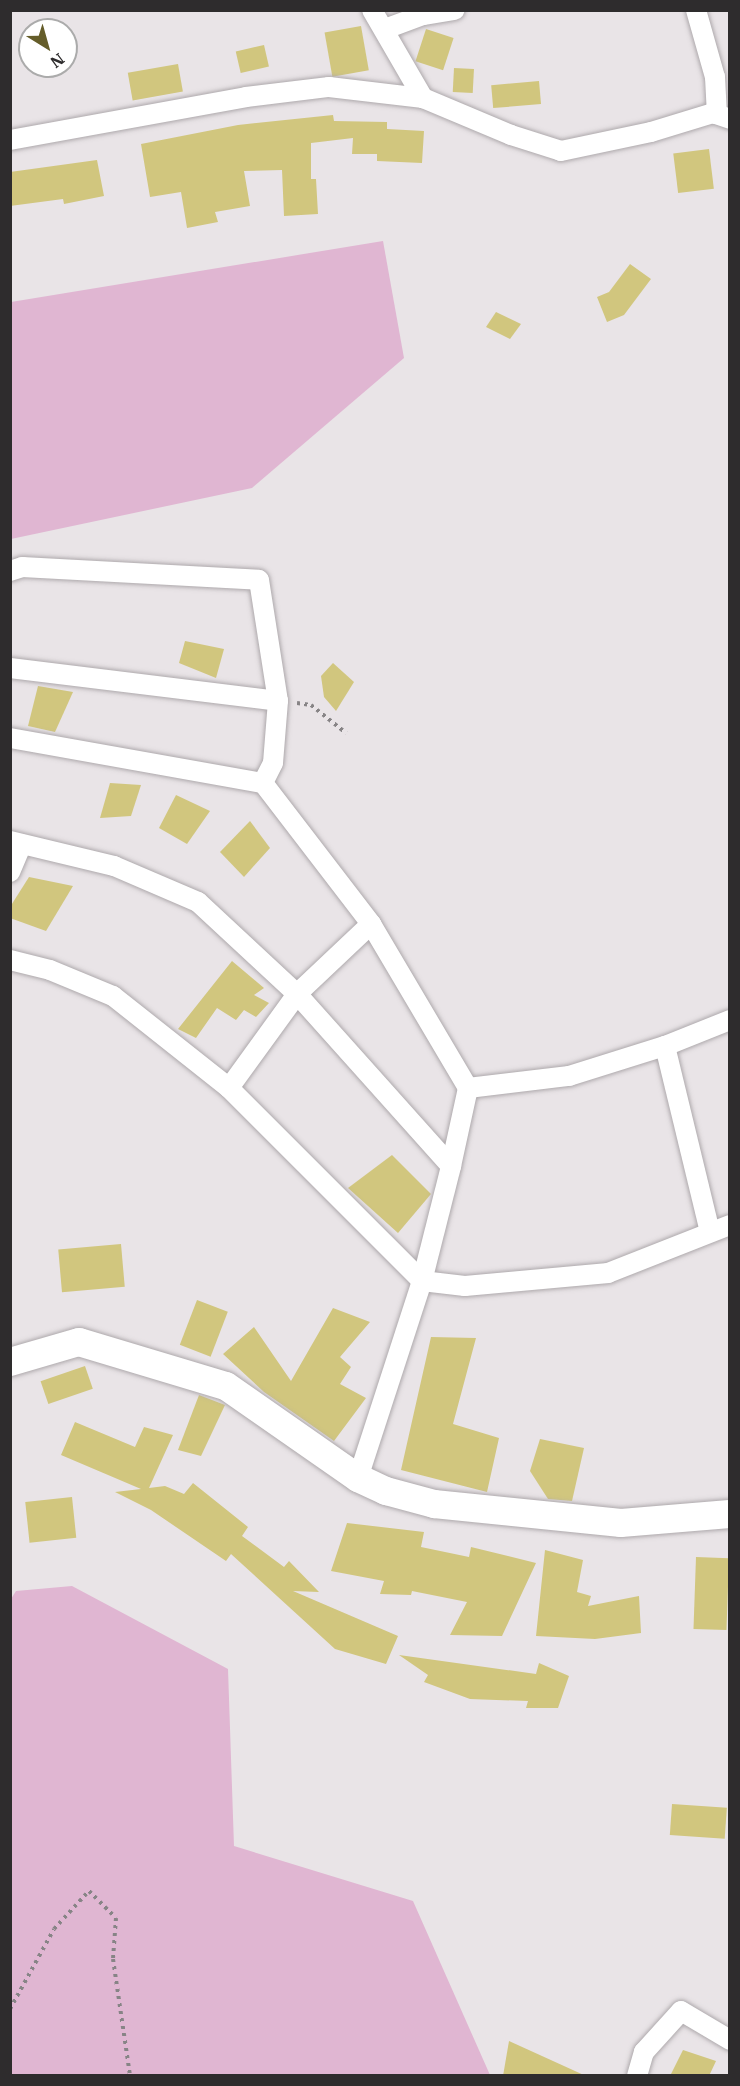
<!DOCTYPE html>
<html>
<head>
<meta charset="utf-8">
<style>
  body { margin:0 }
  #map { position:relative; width:740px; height:2086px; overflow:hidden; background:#e9e4e7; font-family:"IBM Plex Serif",serif }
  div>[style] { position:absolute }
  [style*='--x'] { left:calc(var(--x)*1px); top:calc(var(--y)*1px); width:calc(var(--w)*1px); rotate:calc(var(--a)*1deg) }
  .green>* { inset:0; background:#e0b6d2 }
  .building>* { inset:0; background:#d1c67e; transform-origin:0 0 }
  .path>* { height:4px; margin-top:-2px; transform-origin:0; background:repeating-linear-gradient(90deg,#878486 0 3px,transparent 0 7.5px) }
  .roads { filter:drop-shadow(0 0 2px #aea9ac) drop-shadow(0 0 2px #aea9ac) }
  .street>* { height:20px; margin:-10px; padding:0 10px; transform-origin:10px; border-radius:10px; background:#fff }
  .secondary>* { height:28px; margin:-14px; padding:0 14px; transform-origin:14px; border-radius:14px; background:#fff }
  span { translate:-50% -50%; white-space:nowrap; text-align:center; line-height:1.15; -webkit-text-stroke:4.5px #fff; paint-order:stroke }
  .frame { position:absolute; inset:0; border:12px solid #2e2c2d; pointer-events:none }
  .north { position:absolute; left:18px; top:18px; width:60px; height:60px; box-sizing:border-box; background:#fff; border:2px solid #ababab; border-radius:50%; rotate:143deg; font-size:16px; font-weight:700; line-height:24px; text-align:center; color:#2e2c2d }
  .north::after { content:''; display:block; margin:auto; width:21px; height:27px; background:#655d2a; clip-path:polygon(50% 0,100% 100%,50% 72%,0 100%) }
</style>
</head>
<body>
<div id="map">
  <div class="green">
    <i style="clip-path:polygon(383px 241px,404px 358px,252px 488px,11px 539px,11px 302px)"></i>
    <i style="clip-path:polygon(72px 1586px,228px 1669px,234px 1846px,413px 1901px,490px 2075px,11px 2075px,11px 1599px,16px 1591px)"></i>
  </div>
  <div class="building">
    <i style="left:361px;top:26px;width:45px;height:37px;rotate:80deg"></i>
    <i style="left:426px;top:29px;width:29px;height:34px;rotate:18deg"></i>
    <i style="left:264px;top:45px;width:22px;height:29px;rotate:77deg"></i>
    <i style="left:178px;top:64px;width:28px;height:51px;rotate:80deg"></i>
    <i style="left:454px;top:68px;width:20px;height:24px;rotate:3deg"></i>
    <i style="left:539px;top:81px;width:23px;height:48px;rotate:85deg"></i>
    <i style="clip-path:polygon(333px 115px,334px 121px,387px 122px,387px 129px,424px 131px,422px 163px,377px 161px,377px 154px,352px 154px,353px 138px,311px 143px,311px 179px,316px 179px,318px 214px,284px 216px,282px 170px,244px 171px,250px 206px,215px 212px,218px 222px,187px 228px,181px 192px,150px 197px,141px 144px,238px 125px)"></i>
    <i style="left:709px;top:149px;width:40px;height:36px;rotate:83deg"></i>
    <i style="clip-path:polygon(97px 160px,104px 196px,64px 204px,63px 199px,10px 206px,10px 172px)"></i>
    <i style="clip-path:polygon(630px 264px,651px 279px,624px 315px,607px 322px,597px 297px,609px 292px)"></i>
    <i style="clip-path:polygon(496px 312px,521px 324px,510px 339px,486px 327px)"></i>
    <i style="clip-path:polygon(185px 641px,224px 649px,216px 678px,179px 663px)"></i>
    <i style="clip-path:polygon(333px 663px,354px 682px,336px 711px,324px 697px,321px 676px)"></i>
    <i style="clip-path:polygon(38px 686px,73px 692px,55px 732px,28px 726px)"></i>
    <i style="clip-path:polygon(110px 783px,141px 785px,131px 816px,100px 818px)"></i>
    <i style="clip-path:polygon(176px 795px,210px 811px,187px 844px,159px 828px)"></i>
    <i style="clip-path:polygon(250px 821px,270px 848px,244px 877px,220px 852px)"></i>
    <i style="clip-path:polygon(29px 877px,73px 886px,46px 931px,10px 918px,10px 907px)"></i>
    <i style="clip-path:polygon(232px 961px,264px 988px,254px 995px,269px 1003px,256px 1017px,244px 1010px,236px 1020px,217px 1008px,196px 1038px,178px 1029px)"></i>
    <i style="clip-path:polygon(392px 1155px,431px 1194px,398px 1233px,348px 1188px)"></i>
    <i style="left:121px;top:1244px;width:43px;height:63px;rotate:85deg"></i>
    <i style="left:197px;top:1300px;width:33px;height:48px;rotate:21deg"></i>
    <i style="clip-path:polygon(333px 1308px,370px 1322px,340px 1357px,351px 1367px,340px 1384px,366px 1398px,334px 1441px,264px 1392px,223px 1354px,254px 1327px,291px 1381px)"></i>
    <i style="clip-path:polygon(431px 1337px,476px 1338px,453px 1424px,499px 1438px,487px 1492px,401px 1470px)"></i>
    <i style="left:85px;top:1366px;width:24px;height:47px;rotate:71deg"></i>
    <i style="clip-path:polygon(199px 1395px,225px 1405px,201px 1456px,178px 1450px)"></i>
    <i style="clip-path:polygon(75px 1422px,135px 1447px,144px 1427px,173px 1435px,149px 1488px,165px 1486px,184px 1494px,193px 1483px,248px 1527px,242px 1536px,284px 1567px,289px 1561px,319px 1592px,293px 1591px,398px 1636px,386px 1664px,335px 1649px,231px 1554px,226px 1561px,151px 1510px,115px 1492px,141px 1489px,61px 1455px)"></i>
    <i style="clip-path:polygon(540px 1439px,584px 1448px,572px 1501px,548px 1499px,530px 1471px)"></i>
    <i style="left:72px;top:1497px;width:41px;height:47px;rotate:84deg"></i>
    <i style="clip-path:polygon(347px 1523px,424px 1532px,421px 1547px,469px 1557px,471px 1547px,536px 1563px,502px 1636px,450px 1635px,467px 1602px,412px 1591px,411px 1595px,380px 1594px,384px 1581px,331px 1571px)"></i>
    <i style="clip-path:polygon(545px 1550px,583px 1560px,577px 1592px,591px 1596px,588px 1606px,639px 1596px,641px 1633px,595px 1639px,536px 1636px)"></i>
    <i style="left:696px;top:1557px;width:33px;height:72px;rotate:2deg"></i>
    <i style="clip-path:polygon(399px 1655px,536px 1674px,539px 1663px,569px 1676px,558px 1708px,526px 1708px,528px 1701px,470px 1699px,424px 1682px,428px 1675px)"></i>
    <i style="left:672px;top:1804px;width:55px;height:31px;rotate:4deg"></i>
    <i style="clip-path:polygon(509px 2041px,586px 2076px,503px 2076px)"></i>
    <i style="clip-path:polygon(683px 2050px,716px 2061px,709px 2076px,670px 2076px)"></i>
  </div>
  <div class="path">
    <i style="--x:297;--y:703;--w:14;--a:8"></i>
    <i style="--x:311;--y:705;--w:45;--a:38.7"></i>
    <i style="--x:10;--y:2009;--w:91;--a:-61.2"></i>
    <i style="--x:54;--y:1929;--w:52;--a:-47.4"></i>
    <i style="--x:89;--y:1891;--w:38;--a:45"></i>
    <i style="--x:116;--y:1918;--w:41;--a:94.2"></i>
    <i style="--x:113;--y:1959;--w:118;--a:81.7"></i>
  </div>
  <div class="roads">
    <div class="street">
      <i style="--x:372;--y:10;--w:102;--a:59.9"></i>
      <i style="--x:696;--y:10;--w:70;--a:74.2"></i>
      <i style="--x:715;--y:77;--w:37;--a:87"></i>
      <i style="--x:717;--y:114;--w:4;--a:-166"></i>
      <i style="--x:385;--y:29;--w:40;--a:-20.2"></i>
      <i style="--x:423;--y:15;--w:32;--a:-9"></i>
      <i style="--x:10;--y:140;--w:240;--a:-10.3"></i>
      <i style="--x:246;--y:97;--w:84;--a:-6.9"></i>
      <i style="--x:329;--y:87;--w:95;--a:6.7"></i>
      <i style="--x:423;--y:98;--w:95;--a:22.8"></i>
      <i style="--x:511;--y:135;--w:52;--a:17.7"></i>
      <i style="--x:561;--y:151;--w:92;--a:-11.9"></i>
      <i style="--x:651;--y:132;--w:65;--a:-17"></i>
      <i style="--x:713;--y:113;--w:18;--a:19"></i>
      <i style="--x:10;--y:571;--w:13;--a:-18"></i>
      <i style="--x:22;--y:567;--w:237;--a:3.1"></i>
      <i style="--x:259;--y:580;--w:122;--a:81.1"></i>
      <i style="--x:278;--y:701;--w:62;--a:94.6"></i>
      <i style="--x:273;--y:763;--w:22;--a:117"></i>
      <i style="--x:10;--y:668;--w:270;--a:7"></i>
      <i style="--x:10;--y:738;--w:257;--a:10.1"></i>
      <i style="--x:263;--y:783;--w:178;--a:52.5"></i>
      <i style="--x:371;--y:924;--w:102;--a:136.6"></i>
      <i style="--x:297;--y:994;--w:135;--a:-137.1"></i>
      <i style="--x:198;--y:902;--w:91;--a:-156.8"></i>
      <i style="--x:114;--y:866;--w:107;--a:-166.5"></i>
      <i style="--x:10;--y:872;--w:30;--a:-67"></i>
      <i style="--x:10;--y:960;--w:41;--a:14"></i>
      <i style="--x:50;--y:970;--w:68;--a:22.4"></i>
      <i style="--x:113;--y:996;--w:148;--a:38.4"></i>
      <i style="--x:229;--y:1088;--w:116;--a:-54.1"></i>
      <i style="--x:297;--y:994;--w:231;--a:48.2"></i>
      <i style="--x:451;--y:1166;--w:80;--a:-77.7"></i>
      <i style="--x:468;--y:1088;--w:191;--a:-120.6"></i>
      <i style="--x:665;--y:1046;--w:191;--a:76.4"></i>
      <i style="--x:229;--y:1088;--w:273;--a:45"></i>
      <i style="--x:422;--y:1281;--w:43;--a:6.6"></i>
      <i style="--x:465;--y:1286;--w:144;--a:-5.2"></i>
      <i style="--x:608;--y:1273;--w:131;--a:-21.5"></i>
      <i style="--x:468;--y:1088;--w:102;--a:-6.8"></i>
      <i style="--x:569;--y:1076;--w:101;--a:-17.4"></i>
      <i style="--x:665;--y:1046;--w:70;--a:-21.8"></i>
      <i style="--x:358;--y:1478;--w:207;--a:-72"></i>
      <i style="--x:422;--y:1281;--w:119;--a:-75.8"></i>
      <i style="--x:637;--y:2076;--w:25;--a:-74"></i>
      <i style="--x:644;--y:2052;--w:55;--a:-47.9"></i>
      <i style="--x:681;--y:2011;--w:57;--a:30.6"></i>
    </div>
    <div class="secondary">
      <i style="--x:10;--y:1362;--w:72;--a:-16.2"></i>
      <i style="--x:79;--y:1342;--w:153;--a:16.7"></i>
      <i style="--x:226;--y:1386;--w:161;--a:34.9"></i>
      <i style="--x:358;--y:1478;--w:31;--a:25"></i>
      <i style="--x:386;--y:1491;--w:50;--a:15.2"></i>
      <i style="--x:434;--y:1504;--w:188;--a:5.8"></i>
      <i style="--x:621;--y:1523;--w:109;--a:-4.7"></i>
    </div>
  </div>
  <div class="frame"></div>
  <div class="north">N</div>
</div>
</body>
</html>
